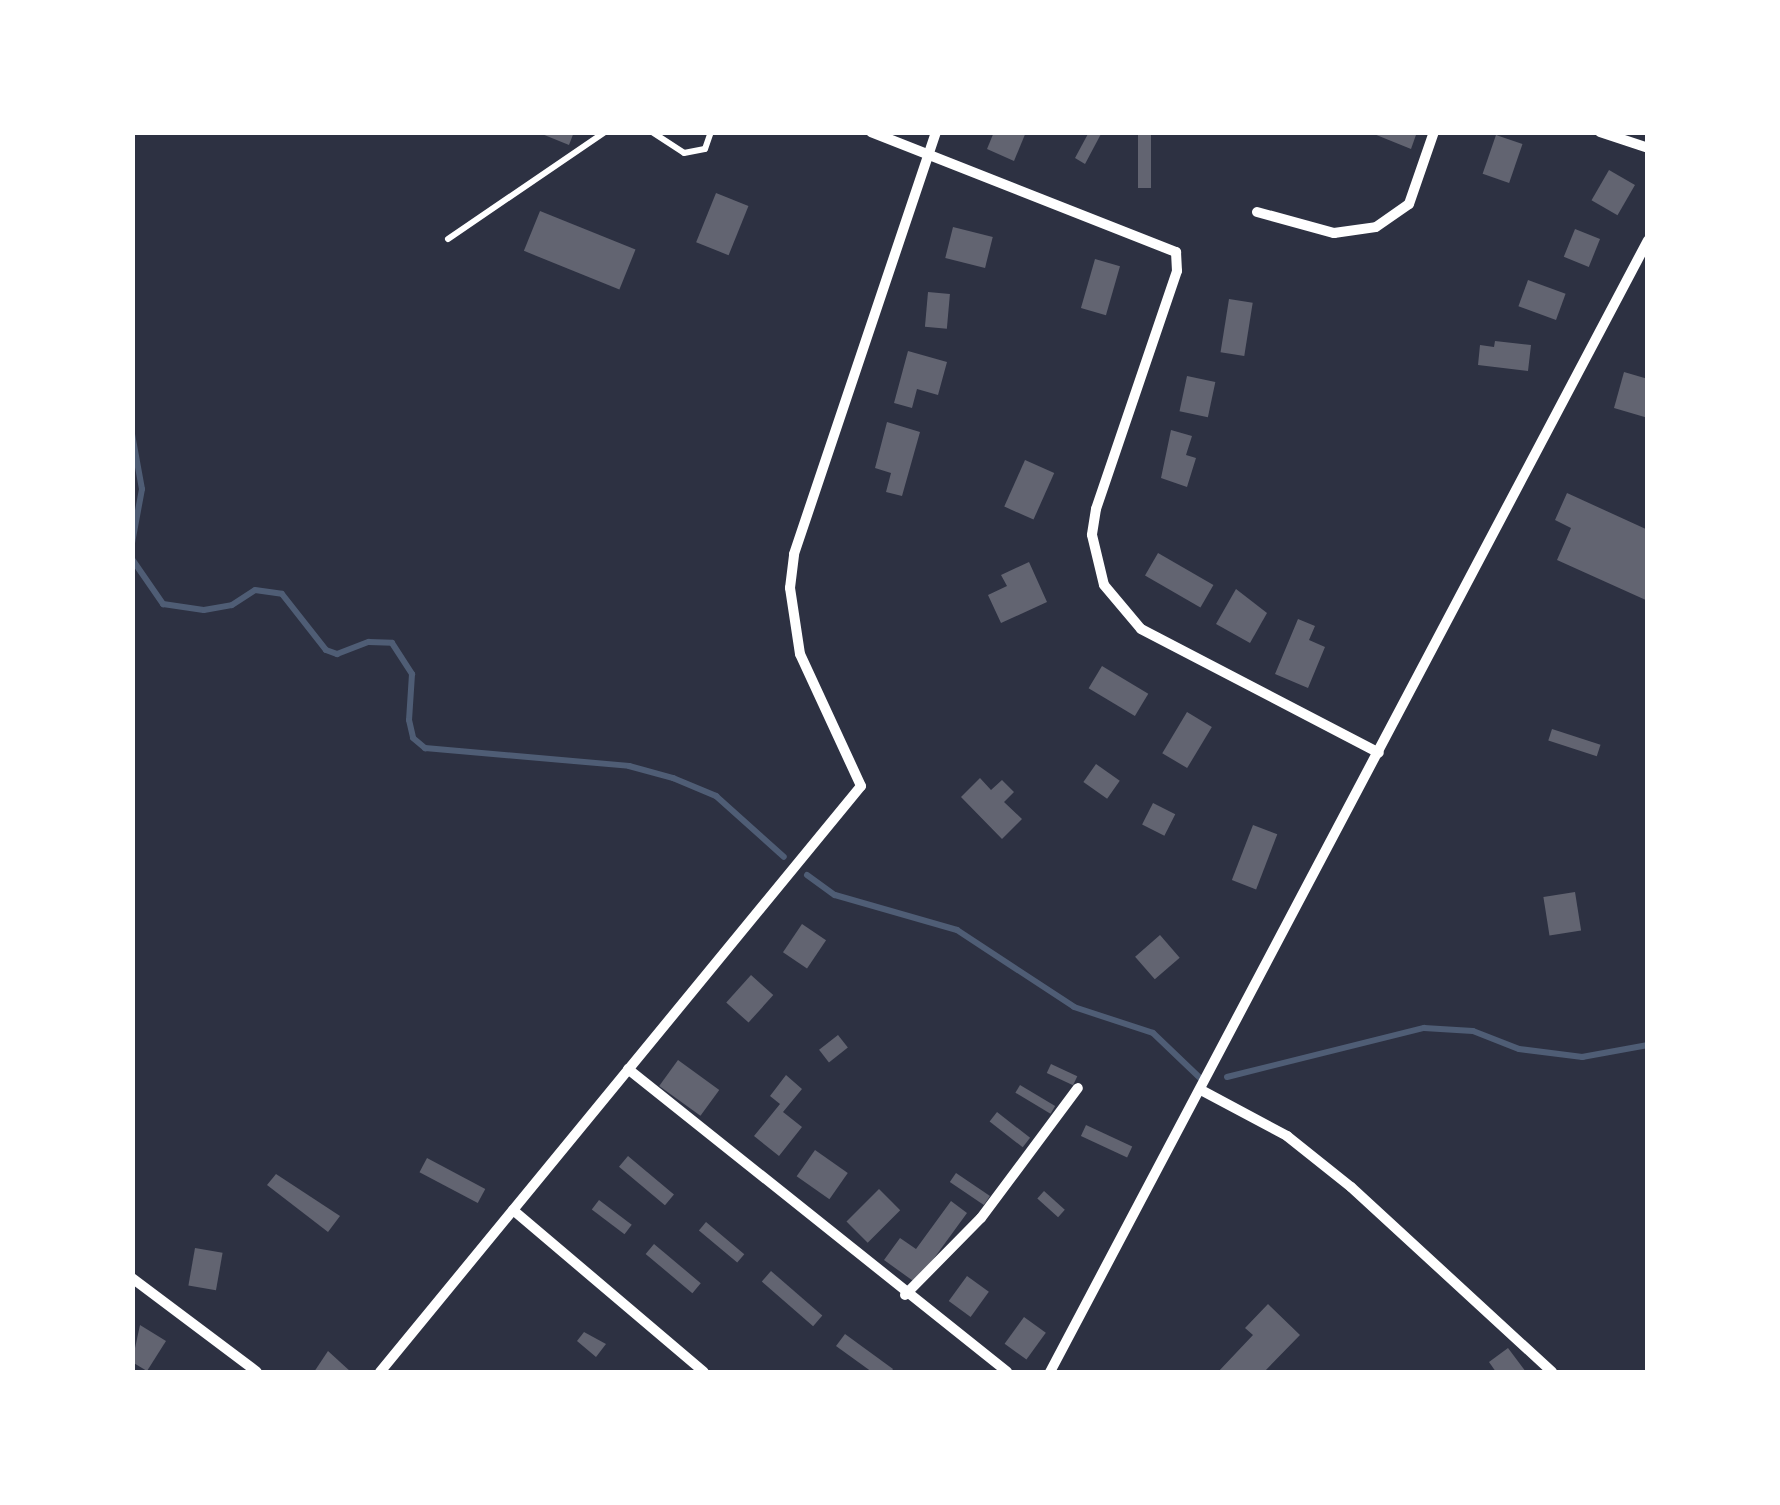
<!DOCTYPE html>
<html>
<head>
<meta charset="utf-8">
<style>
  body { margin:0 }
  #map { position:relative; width:1780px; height:1505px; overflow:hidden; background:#2d3142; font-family:Signika,sans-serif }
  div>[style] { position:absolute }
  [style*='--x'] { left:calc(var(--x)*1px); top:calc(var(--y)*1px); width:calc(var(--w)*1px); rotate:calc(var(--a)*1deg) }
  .stream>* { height:6px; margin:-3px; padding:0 3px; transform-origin:3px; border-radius:3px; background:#4f5d75 }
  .building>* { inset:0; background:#626471; transform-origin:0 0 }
  .service>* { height:6px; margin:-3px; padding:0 3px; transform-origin:3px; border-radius:3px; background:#fff }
  .minor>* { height:10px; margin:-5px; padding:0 5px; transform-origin:5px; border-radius:5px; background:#fff }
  span { translate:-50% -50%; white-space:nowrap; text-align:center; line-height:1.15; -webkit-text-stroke:8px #fff; paint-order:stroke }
  .frame { position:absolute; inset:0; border:135px solid #fff; pointer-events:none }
</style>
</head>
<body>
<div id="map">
  <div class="stream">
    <i style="--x:132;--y:434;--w:56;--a:79.7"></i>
    <i style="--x:142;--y:489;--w:55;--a:100.5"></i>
    <i style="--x:132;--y:559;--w:55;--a:55.4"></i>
    <i style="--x:163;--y:604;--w:41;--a:8.3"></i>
    <i style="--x:204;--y:610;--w:28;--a:-10"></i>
    <i style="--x:232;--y:605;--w:27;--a:-33"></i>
    <i style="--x:255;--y:590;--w:27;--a:8"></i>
    <i style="--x:282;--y:594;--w:71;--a:51.8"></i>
    <i style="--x:326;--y:650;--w:12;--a:20"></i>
    <i style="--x:337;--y:654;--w:34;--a:-21"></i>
    <i style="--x:369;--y:642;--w:23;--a:2"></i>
    <i style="--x:392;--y:643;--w:37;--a:57"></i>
    <i style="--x:412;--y:674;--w:46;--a:93.7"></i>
    <i style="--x:409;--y:720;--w:18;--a:77"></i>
    <i style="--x:413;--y:738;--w:16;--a:40"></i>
    <i style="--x:425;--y:748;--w:205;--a:5"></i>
    <i style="--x:629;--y:766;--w:46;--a:15.3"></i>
    <i style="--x:673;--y:778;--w:47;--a:22.7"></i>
    <i style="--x:716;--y:796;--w:91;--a:41.9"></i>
    <i style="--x:807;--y:875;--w:34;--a:36"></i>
    <i style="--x:835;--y:895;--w:127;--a:16"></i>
    <i style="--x:957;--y:930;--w:140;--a:33.3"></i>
    <i style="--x:1074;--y:1007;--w:83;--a:18.2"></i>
    <i style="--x:1153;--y:1033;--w:64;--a:43.7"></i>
    <i style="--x:1227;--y:1077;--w:203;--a:-14"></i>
    <i style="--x:1424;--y:1028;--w:49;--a:3.5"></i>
    <i style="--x:1473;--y:1031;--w:49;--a:21.4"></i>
    <i style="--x:1519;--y:1049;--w:64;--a:7.2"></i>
    <i style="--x:1582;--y:1057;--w:67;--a:-10.3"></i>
  </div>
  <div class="building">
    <i style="clip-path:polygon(537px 132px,574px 132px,569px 145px)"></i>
    <i style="clip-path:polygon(994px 132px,1026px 132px,1014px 161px,987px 149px)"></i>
    <i style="clip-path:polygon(1089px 132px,1102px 132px,1085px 164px,1075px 158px)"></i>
    <i style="left:1138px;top:132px;width:13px;height:56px"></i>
    <i style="clip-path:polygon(1369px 132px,1417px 132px,1411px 149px)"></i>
    <i style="left:1496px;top:135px;width:28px;height:41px;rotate:19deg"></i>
    <i style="left:1609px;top:170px;width:30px;height:35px;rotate:30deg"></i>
    <i style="left:716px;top:193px;width:35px;height:53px;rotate:22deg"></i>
    <i style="left:540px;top:211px;width:103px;height:43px;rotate:22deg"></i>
    <i style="left:953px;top:227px;width:41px;height:32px;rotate:14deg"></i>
    <i style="left:1575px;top:229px;width:27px;height:30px;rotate:22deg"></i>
    <i style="left:1095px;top:259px;width:26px;height:51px;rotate:16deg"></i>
    <i style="left:1528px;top:280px;width:40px;height:28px;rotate:20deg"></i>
    <i style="left:928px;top:292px;width:22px;height:35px;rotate:5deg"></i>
    <i style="left:1229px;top:299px;width:24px;height:54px;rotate:9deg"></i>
    <i style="clip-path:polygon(1495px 341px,1531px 345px,1528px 371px,1478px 365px,1480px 345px,1494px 347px)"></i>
    <i style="clip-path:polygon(908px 351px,947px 362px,938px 395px,917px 389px,912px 408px,894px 403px)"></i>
    <i style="clip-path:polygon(1624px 372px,1648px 379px,1648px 418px,1614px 408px)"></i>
    <i style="left:1187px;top:376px;width:29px;height:36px;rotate:12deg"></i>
    <i style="clip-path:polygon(887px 422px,920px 432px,902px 496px,886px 492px,891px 473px,875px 468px)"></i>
    <i style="clip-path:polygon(1171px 430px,1192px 436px,1186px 455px,1196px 458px,1187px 487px,1161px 478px)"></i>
    <i style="left:1025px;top:460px;width:32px;height:51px;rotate:24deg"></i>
    <i style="clip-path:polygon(1567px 493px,1648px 530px,1648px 601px,1557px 560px,1571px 528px,1555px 520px)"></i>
    <i style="left:1158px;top:553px;width:64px;height:26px;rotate:30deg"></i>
    <i style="clip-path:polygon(1029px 562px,1047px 602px,1001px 623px,988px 595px,1007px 586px,1001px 575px)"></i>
    <i style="clip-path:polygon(1236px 589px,1267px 613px,1250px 643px,1216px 624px)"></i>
    <i style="clip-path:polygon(1298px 619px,1315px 626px,1309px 640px,1325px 647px,1308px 688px,1275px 674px)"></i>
    <i style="left:1102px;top:666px;width:54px;height:26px;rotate:31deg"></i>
    <i style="left:1187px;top:712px;width:29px;height:48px;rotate:31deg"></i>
    <i style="left:1552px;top:729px;width:51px;height:12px;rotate:18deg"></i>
    <i style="left:1096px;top:764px;width:29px;height:22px;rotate:35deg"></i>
    <i style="clip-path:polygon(980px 778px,991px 790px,1002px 780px,1014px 792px,1004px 802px,1022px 819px,1002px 839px,961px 797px)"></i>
    <i style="left:1153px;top:803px;width:25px;height:24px;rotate:27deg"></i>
    <i style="left:1253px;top:825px;width:26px;height:59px;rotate:21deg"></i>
    <i style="left:1575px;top:892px;width:39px;height:32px;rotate:81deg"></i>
    <i style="left:802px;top:924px;width:29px;height:34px;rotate:34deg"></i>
    <i style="left:1160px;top:935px;width:30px;height:33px;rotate:49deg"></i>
    <i style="left:751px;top:975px;width:30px;height:37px;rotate:42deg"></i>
    <i style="left:838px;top:1035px;width:16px;height:24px;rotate:52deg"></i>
    <i style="left:678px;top:1060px;width:51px;height:32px;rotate:36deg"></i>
    <i style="left:1051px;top:1064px;width:29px;height:10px;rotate:25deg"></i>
    <i style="clip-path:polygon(786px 1075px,802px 1089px,783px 1112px,802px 1127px,779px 1156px,754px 1136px,780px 1104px,770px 1096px)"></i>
    <i style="left:1020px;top:1085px;width:41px;height:9px;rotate:31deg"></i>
    <i style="left:997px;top:1112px;width:42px;height:12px;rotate:38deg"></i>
    <i style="left:1086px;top:1125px;width:51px;height:12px;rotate:25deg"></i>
    <i style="left:815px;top:1150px;width:40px;height:32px;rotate:35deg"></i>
    <i style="left:628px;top:1156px;width:60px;height:14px;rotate:40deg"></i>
    <i style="left:427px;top:1158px;width:66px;height:16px;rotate:28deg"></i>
    <i style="left:956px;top:1173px;width:41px;height:11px;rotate:34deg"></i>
    <i style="clip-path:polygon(276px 1174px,340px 1216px,328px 1232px,267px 1185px)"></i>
    <i style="left:879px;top:1189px;width:30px;height:46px;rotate:45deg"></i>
    <i style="left:1044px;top:1191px;width:28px;height:10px;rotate:42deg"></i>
    <i style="left:599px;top:1200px;width:41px;height:12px;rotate:37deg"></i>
    <i style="clip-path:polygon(951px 1201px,967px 1213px,916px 1283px,884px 1260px,900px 1238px,916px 1249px)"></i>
    <i style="left:706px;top:1222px;width:50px;height:11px;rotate:40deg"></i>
    <i style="left:654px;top:1244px;width:61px;height:13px;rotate:40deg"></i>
    <i style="left:195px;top:1248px;width:28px;height:38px;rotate:10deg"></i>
    <i style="left:771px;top:1271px;width:68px;height:14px;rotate:41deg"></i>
    <i style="left:967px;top:1276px;width:27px;height:31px;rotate:36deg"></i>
    <i style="clip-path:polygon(1268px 1304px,1300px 1335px,1264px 1372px,1218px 1372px,1253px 1335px,1245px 1328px)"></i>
    <i style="left:1024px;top:1317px;width:27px;height:33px;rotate:36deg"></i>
    <i style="clip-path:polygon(140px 1325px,166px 1341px,147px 1371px,132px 1362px)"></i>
    <i style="clip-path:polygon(584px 1332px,606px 1344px,596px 1357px,577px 1341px)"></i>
    <i style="clip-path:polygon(845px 1334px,893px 1369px,891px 1372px,872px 1372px,836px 1346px)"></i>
    <i style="clip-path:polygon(1508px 1348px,1526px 1372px,1496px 1372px,1489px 1362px)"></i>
    <i style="clip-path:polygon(328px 1351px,351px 1372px,314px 1372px)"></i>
  </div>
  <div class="service">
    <i style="--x:652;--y:132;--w:38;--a:33"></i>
    <i style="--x:684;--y:153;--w:21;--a:-11"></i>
    <i style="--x:705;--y:149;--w:18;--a:-71"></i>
    <i style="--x:448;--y:239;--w:190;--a:-34.3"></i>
  </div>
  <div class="minor">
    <i style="--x:871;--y:132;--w:328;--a:21.5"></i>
    <i style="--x:1176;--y:252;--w:19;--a:87"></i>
    <i style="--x:1177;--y:271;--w:251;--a:108.8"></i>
    <i style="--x:1096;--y:509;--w:26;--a:99"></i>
    <i style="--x:1092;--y:535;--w:51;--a:76.5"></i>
    <i style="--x:1104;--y:585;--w:57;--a:49.9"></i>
    <i style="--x:1141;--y:629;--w:268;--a:27.5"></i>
    <i style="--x:1600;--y:132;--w:51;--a:18.4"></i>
    <i style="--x:1257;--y:212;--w:80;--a:15.3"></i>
    <i style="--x:1334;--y:233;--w:42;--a:-8.1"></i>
    <i style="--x:1376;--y:227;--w:40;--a:-34.9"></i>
    <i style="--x:1409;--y:204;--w:76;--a:-70.9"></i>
    <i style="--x:628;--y:1069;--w:485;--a:38.6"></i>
    <i style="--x:1201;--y:1090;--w:98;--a:28.1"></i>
    <i style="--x:1287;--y:1136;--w:82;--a:38.6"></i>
    <i style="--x:1351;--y:1187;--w:273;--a:42.6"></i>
    <i style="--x:513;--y:1210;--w:250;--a:40.3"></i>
    <i style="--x:132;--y:1278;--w:156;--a:36.9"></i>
    <i style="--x:905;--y:1295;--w:108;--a:-45.4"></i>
    <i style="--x:981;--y:1218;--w:162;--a:-53.3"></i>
    <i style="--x:380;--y:1372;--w:758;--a:-50.62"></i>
    <i style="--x:861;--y:786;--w:145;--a:-114.8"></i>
    <i style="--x:800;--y:654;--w:67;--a:-98.6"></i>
    <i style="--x:790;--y:588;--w:34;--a:-83"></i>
    <i style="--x:794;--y:554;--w:445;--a:-71.4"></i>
    <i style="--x:1050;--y:1372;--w:1280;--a:-62.15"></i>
  </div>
  <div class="frame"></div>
</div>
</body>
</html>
